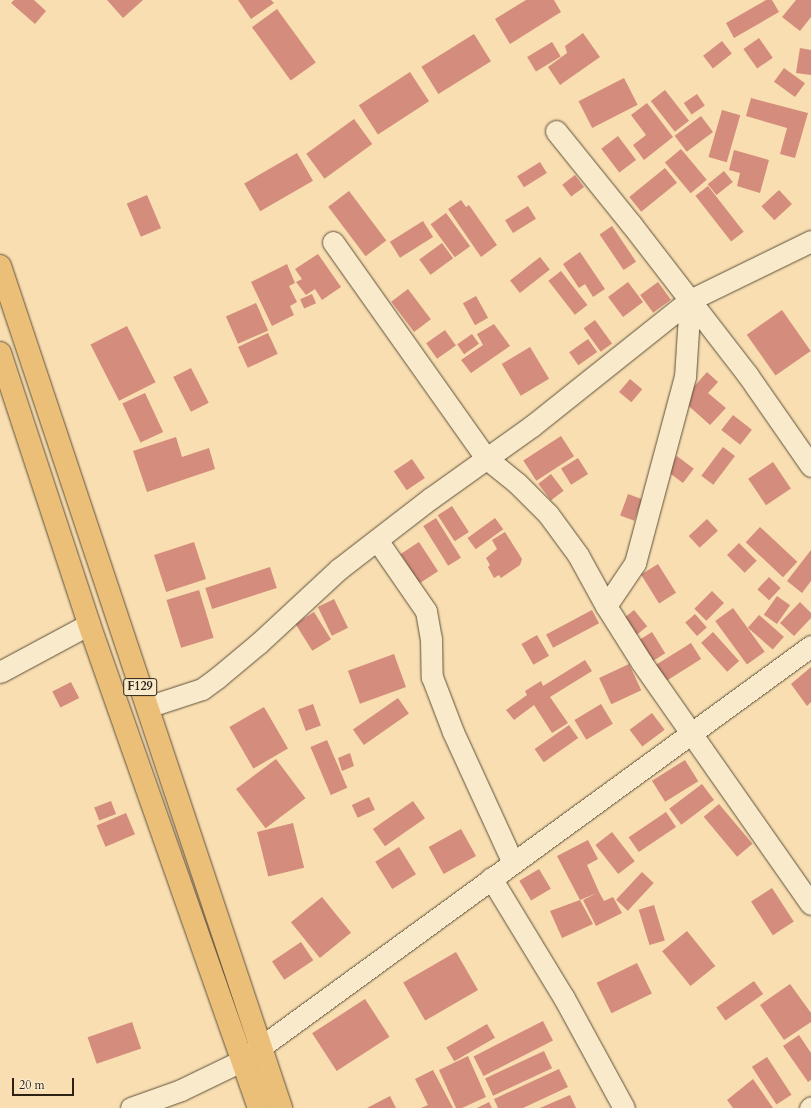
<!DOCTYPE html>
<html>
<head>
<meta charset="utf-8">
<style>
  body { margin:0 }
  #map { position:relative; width:811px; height:1108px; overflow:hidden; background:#f8deb0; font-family:Cardo,serif }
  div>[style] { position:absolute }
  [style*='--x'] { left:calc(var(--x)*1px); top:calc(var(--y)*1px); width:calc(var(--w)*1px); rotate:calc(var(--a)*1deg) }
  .building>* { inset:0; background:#d48c7c; transform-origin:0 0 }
  .roads { filter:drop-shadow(0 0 1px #5e503c) drop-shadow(0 0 1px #5e503c) }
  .minor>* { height:21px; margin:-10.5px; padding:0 10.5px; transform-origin:10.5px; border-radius:10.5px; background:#faeacc }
  .major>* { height:22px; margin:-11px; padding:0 11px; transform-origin:11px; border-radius:11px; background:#ecbf78 }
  span { translate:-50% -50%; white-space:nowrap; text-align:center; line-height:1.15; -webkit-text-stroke:3px #faeacc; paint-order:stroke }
  .shield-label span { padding:1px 3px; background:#faeacc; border:1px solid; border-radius:3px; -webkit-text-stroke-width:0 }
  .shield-label { font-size:12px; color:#2b2115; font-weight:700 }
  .scale { position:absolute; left:12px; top:1078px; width:62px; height:18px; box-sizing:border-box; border:2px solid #2b2115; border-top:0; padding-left:5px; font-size:12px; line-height:14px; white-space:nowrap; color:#2b2115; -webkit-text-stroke:3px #faeacc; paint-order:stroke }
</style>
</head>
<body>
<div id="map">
  <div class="building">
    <i style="clip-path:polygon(14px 0,34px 0,46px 11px,35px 24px,11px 3px)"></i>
    <i style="clip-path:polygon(107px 0,143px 0,123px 18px)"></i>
    <i style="clip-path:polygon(238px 0,271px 0,274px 3px,251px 19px)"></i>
    <i style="clip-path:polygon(526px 0,554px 0,561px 12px,510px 44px,495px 19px)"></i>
    <i style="clip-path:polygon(766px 0,772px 0,779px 12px,734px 38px,726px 23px)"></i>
    <i style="clip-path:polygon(796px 0,811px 0,811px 17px,800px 31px,782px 17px)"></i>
    <i style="left:277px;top:9px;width:66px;height:31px;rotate:54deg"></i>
    <i style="clip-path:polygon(583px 33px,600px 57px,560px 85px,548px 67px,567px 53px,565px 46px)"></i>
    <i style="left:474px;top:34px;width:32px;height:62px;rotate:58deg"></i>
    <i style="left:759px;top:38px;width:24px;height:19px;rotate:55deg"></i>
    <i style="left:722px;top:41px;width:16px;height:24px;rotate:52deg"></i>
    <i style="left:552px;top:42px;width:17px;height:29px;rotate:59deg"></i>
    <i style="clip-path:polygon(800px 48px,811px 50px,811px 75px,796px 73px)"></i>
    <i style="left:784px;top:68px;width:26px;height:17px;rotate:36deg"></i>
    <i style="left:410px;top:72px;width:35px;height:61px;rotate:57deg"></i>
    <i style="left:624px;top:78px;width:30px;height:51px;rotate:63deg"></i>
    <i style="left:665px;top:90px;width:39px;height:18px;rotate:52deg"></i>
    <i style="left:697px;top:94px;width:14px;height:16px;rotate:56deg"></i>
    <i style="clip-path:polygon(751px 98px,808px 113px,795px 158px,780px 154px,787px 128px,746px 116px)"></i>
    <i style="clip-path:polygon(647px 103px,673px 137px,644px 160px,633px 145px,646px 135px,631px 115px)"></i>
    <i style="left:722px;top:110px;width:19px;height:49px;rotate:16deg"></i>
    <i style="left:701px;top:116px;width:20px;height:33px;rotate:53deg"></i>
    <i style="left:354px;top:119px;width:31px;height:59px;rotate:54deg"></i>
    <i style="left:618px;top:136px;width:30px;height:21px;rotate:53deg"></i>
    <i style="left:681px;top:149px;width:40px;height:21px;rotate:50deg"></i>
    <i style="clip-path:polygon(734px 150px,769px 160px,760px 193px,737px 186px,740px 173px,729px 170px)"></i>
    <i style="left:297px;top:153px;width:32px;height:61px;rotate:60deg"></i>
    <i style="left:540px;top:162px;width:13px;height:27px;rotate:58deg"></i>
    <i style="left:665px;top:168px;width:19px;height:46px;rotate:51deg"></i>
    <i style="left:724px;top:171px;width:14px;height:21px;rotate:51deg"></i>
    <i style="left:575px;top:175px;width:15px;height:16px;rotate:53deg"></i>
    <i style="left:708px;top:186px;width:58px;height:16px;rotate:52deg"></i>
    <i style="left:779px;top:190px;width:19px;height:24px;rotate:47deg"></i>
    <i style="left:349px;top:191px;width:62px;height:26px;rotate:53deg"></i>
    <i style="left:147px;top:195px;width:36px;height:22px;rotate:67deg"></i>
    <i style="clip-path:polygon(461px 200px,466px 207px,469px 205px,497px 245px,481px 257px,448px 209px)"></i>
    <i style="left:528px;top:206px;width:15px;height:27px;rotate:58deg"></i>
    <i style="left:446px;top:213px;width:41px;height:19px;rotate:54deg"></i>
    <i style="left:423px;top:221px;width:19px;height:39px;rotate:58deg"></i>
    <i style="left:612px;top:226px;width:43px;height:15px;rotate:56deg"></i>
    <i style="left:442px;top:243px;width:19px;height:28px;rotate:54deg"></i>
    <i style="clip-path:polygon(580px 252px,605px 289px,593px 297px,585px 284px,579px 288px,563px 264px)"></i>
    <i style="clip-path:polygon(318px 254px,341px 287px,322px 300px,315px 289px,306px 295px,296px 282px,302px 279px,295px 269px)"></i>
    <i style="left:540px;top:257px;width:16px;height:38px;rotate:52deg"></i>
    <i style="clip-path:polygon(287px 264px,295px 283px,289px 286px,297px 302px,290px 306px,294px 315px,272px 326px,251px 282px)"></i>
    <i style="left:561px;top:271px;width:43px;height:16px;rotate:52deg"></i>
    <i style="left:628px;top:282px;width:25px;height:25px;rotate:53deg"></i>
    <i style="left:658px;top:282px;width:22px;height:22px;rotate:54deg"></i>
    <i style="left:408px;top:289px;width:38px;height:21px;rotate:53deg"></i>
    <i style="left:312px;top:294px;width:10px;height:13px;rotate:66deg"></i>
    <i style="left:476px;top:296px;width:25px;height:15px;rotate:61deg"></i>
    <i style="left:256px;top:303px;width:30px;height:33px;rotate:66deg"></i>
    <i style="left:782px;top:310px;width:50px;height:43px;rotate:55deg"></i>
    <i style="left:595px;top:320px;width:29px;height:14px;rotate:54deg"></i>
    <i style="clip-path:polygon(494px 324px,510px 346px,471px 373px,461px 360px,483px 345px,477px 334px)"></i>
    <i style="left:127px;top:326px;width:63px;height:41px;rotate:63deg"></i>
    <i style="left:445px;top:330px;width:19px;height:23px;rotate:55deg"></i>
    <i style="left:268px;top:333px;width:23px;height:33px;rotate:65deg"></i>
    <i style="left:472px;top:334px;width:12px;height:18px;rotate:55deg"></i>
    <i style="left:588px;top:339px;width:16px;height:23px;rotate:55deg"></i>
    <i style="left:530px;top:347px;width:37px;height:33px;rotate:59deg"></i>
    <i style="left:191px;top:368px;width:39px;height:20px;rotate:63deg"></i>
    <i style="clip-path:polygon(707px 372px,718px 382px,708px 393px,726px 408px,710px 425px,682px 400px)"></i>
    <i style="left:630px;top:379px;width:16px;height:17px;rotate:40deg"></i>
    <i style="left:145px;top:393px;width:43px;height:25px;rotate:65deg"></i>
    <i style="left:733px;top:415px;width:24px;height:19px;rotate:38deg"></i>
    <i style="left:561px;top:436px;width:24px;height:45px;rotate:57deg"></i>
    <i style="clip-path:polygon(176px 437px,182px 457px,209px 448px,215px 469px,147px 492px,133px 451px)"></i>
    <i style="left:723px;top:447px;width:15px;height:36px;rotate:37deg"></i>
    <i style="left:677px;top:456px;width:21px;height:18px;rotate:37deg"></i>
    <i style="left:578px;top:458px;width:19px;height:20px;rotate:58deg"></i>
    <i style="left:412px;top:459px;width:23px;height:22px;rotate:56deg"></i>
    <i style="left:773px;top:462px;width:32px;height:30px;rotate:56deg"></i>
    <i style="left:551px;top:474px;width:21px;height:16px;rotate:53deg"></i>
    <i style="left:628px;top:494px;width:15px;height:23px;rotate:20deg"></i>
    <i style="left:452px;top:506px;width:31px;height:17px;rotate:57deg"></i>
    <i style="left:436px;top:518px;width:47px;height:15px;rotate:58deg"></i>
    <i style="left:495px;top:518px;width:14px;height:34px;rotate:54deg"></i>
    <i style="left:707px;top:519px;width:16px;height:25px;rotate:47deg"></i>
    <i style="left:760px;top:527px;width:51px;height:21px;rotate:43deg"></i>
    <i style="clip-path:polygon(505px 532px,522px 559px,520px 565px,501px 578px,499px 575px,494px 578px,488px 567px,490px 565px,486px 558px,497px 549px,492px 540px)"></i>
    <i style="left:194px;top:542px;width:39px;height:42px;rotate:72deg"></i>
    <i style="left:419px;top:542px;width:35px;height:22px;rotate:57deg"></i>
    <i style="left:739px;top:543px;width:25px;height:17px;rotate:45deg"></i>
    <i style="clip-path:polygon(811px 550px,811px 581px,802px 593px,787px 581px)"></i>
    <i style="left:658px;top:564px;width:34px;height:20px;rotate:58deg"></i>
    <i style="left:270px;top:567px;width:22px;height:68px;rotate:72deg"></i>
    <i style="left:769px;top:577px;width:16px;height:17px;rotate:43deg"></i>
    <i style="left:199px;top:590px;width:50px;height:34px;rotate:73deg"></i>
    <i style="left:712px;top:591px;width:17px;height:25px;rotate:45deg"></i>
    <i style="left:777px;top:596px;width:16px;height:23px;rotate:35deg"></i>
    <i style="left:334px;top:599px;width:32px;height:18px;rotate:64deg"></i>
    <i style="clip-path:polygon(800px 602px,811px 613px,811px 618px,794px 636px,780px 623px)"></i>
    <i style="left:733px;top:608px;width:54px;height:22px;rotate:54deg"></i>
    <i style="left:592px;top:610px;width:15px;height:52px;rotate:62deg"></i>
    <i style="left:634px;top:610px;width:21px;height:18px;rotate:51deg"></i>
    <i style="left:314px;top:612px;width:32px;height:22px;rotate:58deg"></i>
    <i style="left:695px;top:614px;width:18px;height:13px;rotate:49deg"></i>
    <i style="left:759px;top:615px;width:33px;height:17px;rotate:41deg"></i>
    <i style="left:652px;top:632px;width:25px;height:17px;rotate:58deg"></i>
    <i style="left:713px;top:632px;width:39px;height:16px;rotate:48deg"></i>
    <i style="left:537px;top:635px;width:24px;height:18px;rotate:60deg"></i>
    <i style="left:691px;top:643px;width:19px;height:44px;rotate:58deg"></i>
    <i style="left:394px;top:654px;width:35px;height:49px;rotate:70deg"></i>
    <i style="clip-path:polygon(585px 660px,592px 671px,550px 697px,568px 723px,552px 733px,534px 705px,514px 720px,506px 710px,527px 695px,525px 691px,541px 681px,543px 686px)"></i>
    <i style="left:629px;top:664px;width:29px;height:33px;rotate:65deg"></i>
    <i style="clip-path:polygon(811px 667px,811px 702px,807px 706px,791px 684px)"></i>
    <i style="left:71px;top:682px;width:18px;height:21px;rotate:63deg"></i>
    <i style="left:398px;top:698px;width:19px;height:55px;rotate:55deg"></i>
    <i style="left:313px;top:704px;width:23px;height:16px;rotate:70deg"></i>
    <i style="left:601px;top:704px;width:23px;height:31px;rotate:59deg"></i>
    <i style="left:264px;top:707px;width:48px;height:40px;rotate:60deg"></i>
    <i style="left:652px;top:713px;width:21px;height:28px;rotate:53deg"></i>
    <i style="left:569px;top:725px;width:16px;height:42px;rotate:55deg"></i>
    <i style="left:327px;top:740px;width:52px;height:18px;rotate:67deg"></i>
    <i style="clip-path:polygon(350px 753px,354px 766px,342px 771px,338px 758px)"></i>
    <i style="left:276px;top:759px;width:49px;height:50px;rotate:53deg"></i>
    <i style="left:685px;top:760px;width:25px;height:39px;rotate:58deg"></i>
    <i style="left:702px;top:784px;width:20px;height:41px;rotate:53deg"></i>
    <i style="left:369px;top:797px;width:14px;height:19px;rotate:65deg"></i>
    <i style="left:111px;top:801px;width:14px;height:18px;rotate:69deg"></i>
    <i style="left:413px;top:801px;width:21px;height:49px;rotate:55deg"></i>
    <i style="left:719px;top:804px;width:52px;height:20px;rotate:50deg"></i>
    <i style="left:666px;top:812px;width:18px;height:45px;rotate:56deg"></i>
    <i style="left:126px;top:813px;width:23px;height:32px;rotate:67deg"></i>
    <i style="left:293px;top:823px;width:46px;height:37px;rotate:76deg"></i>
    <i style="left:461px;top:829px;width:31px;height:37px;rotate:61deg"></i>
    <i style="left:612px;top:832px;width:37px;height:21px;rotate:52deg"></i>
    <i style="clip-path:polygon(588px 840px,598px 859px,587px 865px,599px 892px,604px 901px,613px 897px,622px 913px,596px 926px,583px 900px,597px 893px,580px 900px,557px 856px)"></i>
    <i style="left:399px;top:847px;width:32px;height:28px;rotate:58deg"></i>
    <i style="left:539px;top:869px;width:23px;height:23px;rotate:59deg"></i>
    <i style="left:642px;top:872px;width:16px;height:38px;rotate:43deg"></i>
    <i style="left:772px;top:888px;width:40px;height:25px;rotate:57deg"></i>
    <i style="left:322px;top:897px;width:46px;height:40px;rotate:51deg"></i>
    <i style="clip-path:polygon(580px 900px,593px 924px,562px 938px,550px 911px)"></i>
    <i style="left:654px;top:905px;width:37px;height:16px;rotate:73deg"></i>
    <i style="left:687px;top:931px;width:45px;height:32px;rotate:51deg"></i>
    <i style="left:301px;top:942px;width:22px;height:35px;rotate:56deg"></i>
    <i style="left:456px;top:952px;width:44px;height:61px;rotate:60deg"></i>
    <i style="left:637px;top:963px;width:34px;height:45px;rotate:64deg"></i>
    <i style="left:754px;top:981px;width:16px;height:46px;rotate:55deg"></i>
    <i style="clip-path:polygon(790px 984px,811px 1013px,811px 1022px,784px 1040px,760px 1005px)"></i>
    <i style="left:365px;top:999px;width:45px;height:63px;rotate:57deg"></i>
    <i style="left:543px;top:1021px;width:22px;height:78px;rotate:63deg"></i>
    <i style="left:132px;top:1022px;width:28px;height:47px;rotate:71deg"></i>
    <i style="left:487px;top:1024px;width:16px;height:47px;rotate:60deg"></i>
    <i style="clip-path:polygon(799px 1035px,811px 1053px,811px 1080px,808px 1082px,783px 1046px)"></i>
    <i style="left:544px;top:1051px;width:19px;height:65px;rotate:65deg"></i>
    <i style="clip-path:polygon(468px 1056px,486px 1097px,462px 1108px,456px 1108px,439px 1070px)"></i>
    <i style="left:767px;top:1057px;width:45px;height:18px;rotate:57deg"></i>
    <i style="clip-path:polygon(559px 1069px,568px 1087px,523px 1108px,498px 1108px,494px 1099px)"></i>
    <i style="clip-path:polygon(433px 1070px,453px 1108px,421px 1108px,428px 1105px,415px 1079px)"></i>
    <i style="clip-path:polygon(753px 1079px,773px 1108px,733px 1108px,727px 1100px)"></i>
    <i style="clip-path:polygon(570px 1095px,576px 1108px,540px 1108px)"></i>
    <i style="clip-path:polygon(390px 1096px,396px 1108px,367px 1108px)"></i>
    <i style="clip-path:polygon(489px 1102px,492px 1108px,477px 1108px)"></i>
  </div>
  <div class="roads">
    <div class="minor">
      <i style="--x:556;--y:131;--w:119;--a:51.1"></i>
      <i style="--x:631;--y:224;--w:190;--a:52.3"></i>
      <i style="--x:747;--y:374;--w:112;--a:55.2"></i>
      <i style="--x:333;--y:242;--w:265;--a:54.7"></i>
      <i style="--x:486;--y:458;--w:40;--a:39"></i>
      <i style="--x:517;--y:483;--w:44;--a:45"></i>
      <i style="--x:548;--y:514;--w:51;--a:53.8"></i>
      <i style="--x:578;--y:555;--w:58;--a:61.2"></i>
      <i style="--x:606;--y:606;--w:67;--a:57.7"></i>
      <i style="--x:642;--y:663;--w:294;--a:55"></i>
      <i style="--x:377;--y:540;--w:86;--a:55.4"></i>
      <i style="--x:426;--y:611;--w:27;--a:80"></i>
      <i style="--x:431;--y:638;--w:39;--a:89"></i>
      <i style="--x:432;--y:677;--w:59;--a:69.1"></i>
      <i style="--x:453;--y:732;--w:144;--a:65.4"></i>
      <i style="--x:606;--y:606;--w:52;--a:-56"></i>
      <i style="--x:635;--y:563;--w:193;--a:-75"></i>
      <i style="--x:685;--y:377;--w:77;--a:-86.3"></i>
      <i style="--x:0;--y:672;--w:101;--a:-28.3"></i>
      <i style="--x:147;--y:707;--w:58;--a:-18.1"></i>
      <i style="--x:202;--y:689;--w:19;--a:-36"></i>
      <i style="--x:217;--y:678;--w:55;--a:-39.8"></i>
      <i style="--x:259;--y:643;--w:109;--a:-42.8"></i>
      <i style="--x:339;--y:569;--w:116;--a:-37.7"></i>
      <i style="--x:431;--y:498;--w:124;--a:-35.5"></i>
      <i style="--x:532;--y:426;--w:202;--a:-38.6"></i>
      <i style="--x:690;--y:300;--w:135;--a:-26"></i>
      <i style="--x:491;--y:878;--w:140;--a:58.7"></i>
      <i style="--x:564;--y:998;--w:125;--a:61.4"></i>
      <i style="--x:131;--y:1108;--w:53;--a:-19.8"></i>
      <i style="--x:181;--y:1090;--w:69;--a:-25.8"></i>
      <i style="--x:243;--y:1060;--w:703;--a:-36.09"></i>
      <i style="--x:810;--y:1108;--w:1;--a:-45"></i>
    </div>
    <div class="major">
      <i style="--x:0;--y:266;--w:888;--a:71.54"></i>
      <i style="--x:0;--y:353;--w:285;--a:71.8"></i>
      <i style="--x:89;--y:624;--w:513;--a:70.65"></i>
    </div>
  </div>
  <div class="shield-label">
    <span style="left:140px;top:687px">F129</span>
  </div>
  <div class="scale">20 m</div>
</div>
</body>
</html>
